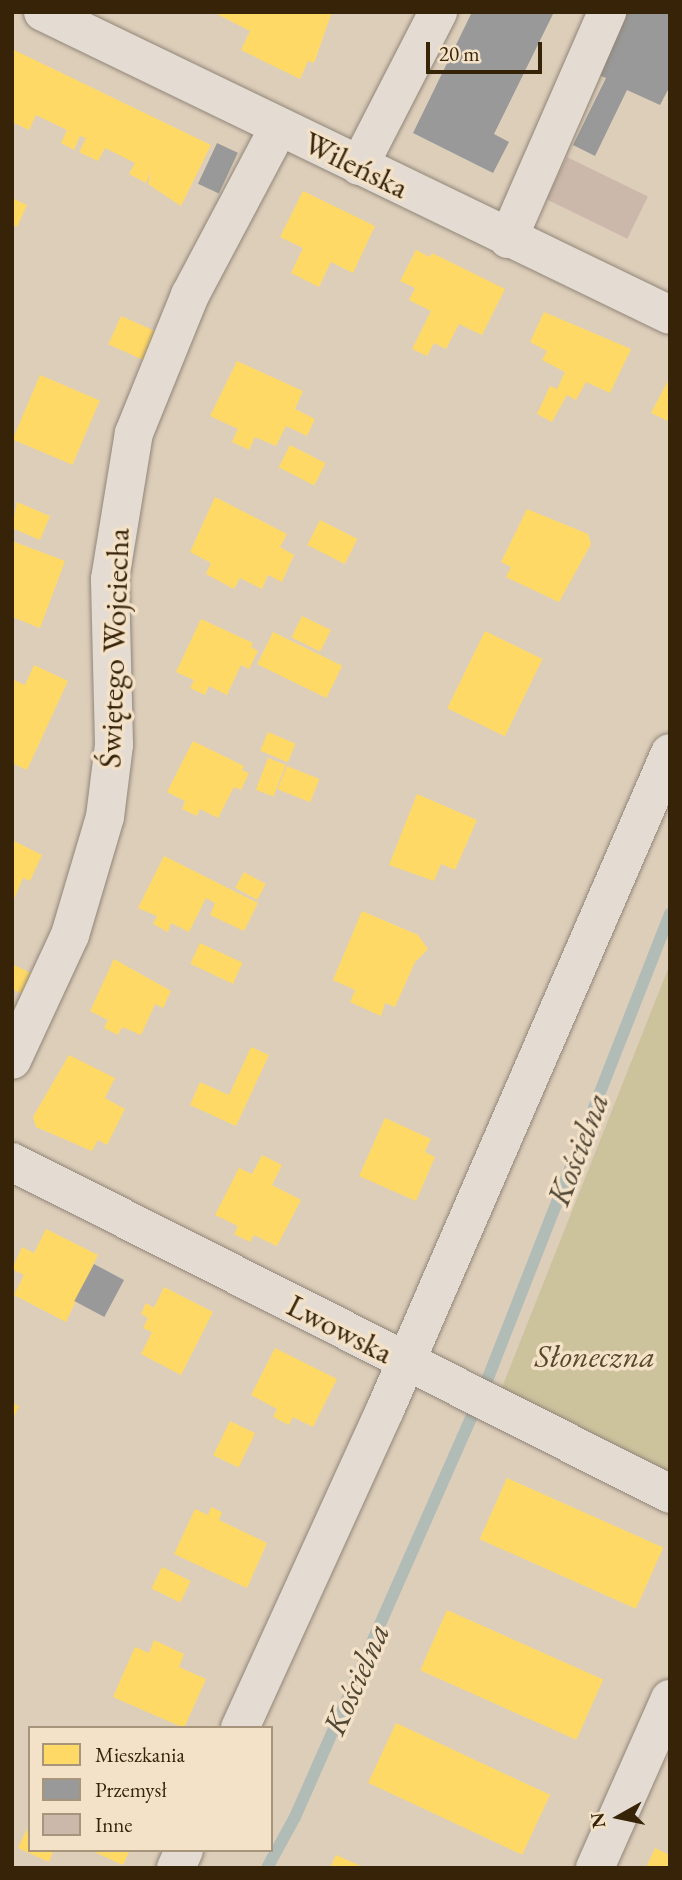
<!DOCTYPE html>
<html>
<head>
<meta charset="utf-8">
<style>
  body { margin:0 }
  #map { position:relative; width:682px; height:1880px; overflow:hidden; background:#ddceba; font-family:"EB Garamond",serif }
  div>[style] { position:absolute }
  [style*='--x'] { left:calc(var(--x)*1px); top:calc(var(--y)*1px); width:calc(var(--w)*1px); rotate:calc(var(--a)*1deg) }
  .green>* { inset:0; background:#ccc29c }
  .homes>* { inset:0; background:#ffd966; transform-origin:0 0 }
  .industry>* { inset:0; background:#999; transform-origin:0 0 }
  .stream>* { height:12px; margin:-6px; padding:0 6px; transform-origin:6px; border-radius:6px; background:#b2bcb7 }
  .building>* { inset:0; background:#ccb8ab; transform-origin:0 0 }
  .roads { filter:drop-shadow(0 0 2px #918678) drop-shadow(0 0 2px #918678) }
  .minor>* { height:38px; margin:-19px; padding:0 19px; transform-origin:19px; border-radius:19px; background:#e4dcd2 }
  span { translate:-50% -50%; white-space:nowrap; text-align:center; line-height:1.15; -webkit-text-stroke:7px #f3e1c8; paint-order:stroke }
  .street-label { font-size:32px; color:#362308 }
  .park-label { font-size:32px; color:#584827; font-style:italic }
  .water-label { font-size:33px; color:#504734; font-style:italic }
  .frame { position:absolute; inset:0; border:14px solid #362308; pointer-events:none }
  .legend { position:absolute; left:28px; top:1726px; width:245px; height:126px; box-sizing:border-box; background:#f3e1c8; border:2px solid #a7957b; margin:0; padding:9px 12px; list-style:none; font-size:21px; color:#362308 }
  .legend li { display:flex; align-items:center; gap:14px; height:35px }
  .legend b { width:35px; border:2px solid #a7957b }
  .north { position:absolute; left:584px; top:1782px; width:70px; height:70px; -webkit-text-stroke:5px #f3e1c8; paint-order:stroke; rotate:261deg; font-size:19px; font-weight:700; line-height:28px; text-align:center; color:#362308 }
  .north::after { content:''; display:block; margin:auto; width:24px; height:32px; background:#362308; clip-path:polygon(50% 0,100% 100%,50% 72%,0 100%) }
  .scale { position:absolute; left:426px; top:42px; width:116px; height:32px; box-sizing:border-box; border:4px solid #362308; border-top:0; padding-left:9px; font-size:21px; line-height:24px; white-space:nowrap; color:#362308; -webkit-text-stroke:5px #f3e1c8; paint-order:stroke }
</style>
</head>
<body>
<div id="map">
  <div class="green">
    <i style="clip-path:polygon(670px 964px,670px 1480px,501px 1390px)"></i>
  </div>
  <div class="homes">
    <i style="clip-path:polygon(213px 12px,332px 12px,314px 63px,308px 61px,300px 79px,241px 50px,250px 31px)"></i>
    <i style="clip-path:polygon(12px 49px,211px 145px,181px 206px,148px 184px,151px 171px,146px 183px,129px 174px,135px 163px,105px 148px,98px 161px,79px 152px,86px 138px,80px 136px,74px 150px,61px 143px,67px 130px,36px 115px,29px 130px,12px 122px)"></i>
    <i style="clip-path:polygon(303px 191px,375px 226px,353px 273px,331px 262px,319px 287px,291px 273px,303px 248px,280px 237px)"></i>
    <i style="clip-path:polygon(12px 198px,27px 205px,17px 227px,12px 225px)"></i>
    <i style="clip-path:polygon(416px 250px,430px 257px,432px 253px,505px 289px,482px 335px,459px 324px,446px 349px,434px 343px,427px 356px,412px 349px,431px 311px,409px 300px,415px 288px,400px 281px)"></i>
    <i style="clip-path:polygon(544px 312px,631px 349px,610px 393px,586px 382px,576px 400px,567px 395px,552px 422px,537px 414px,550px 386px,557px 389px,565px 372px,542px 360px,547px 351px,530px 342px)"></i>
    <i style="left:121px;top:316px;width:42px;height:31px;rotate:24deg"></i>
    <i style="clip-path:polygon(237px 361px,303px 391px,295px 409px,315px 419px,307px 436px,286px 426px,276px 446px,255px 437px,249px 450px,232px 442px,238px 429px,210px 416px)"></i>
    <i style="left:40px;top:375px;width:65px;height:70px;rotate:23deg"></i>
    <i style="clip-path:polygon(670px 377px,670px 422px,651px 413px)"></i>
    <i style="left:290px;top:445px;width:40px;height:25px;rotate:27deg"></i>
    <i style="clip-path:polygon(215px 497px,287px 534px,280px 547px,294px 555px,282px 582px,268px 575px,262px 589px,240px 578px,234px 589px,206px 574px,211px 563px,190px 552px)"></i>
    <i style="clip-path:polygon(17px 502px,50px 516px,40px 540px,12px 528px)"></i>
    <i style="clip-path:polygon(527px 509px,588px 534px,591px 544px,559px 602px,506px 577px,511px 567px,501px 562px)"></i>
    <i style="left:320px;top:520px;width:42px;height:28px;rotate:27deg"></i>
    <i style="clip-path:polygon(12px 541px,65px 561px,40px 628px,12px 617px)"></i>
    <i style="left:302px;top:616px;width:32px;height:24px;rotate:26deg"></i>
    <i style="clip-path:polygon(201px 619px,253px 643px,251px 647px,258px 651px,249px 669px,241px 665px,227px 695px,209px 686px,205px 695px,190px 688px,194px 680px,176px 672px)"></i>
    <i style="left:485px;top:631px;width:64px;height:86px;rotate:26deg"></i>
    <i style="left:273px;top:632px;width:77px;height:36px;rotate:26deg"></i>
    <i style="clip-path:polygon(34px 665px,68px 681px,27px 770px,12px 763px,12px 679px,25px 685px)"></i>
    <i style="left:268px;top:732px;width:30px;height:20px;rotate:23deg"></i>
    <i style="clip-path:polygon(193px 741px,244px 766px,242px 770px,249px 773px,241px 790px,234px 787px,218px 818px,200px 809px,197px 816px,182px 809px,185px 801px,167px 792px)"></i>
    <i style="left:268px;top:758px;width:19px;height:34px;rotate:21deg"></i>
    <i style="left:287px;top:766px;width:35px;height:25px;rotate:22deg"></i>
    <i style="clip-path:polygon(417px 794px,477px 820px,455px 870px,441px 864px,434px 881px,389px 865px)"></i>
    <i style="clip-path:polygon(12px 840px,42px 855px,30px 881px,23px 878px,14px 899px)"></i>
    <i style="clip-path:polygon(164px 856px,258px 903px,244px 931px,210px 915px,215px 903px,206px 898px,189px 932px,171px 923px,168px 932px,153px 924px,157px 916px,138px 908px)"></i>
    <i style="left:244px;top:872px;width:25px;height:18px;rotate:29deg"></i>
    <i style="clip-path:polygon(362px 911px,418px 935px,428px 949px,415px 962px,395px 1007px,385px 1003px,381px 1016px,350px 1002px,355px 990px,333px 980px)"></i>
    <i style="left:200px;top:943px;width:47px;height:23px;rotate:25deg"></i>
    <i style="clip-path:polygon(114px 959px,171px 991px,163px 1008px,155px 1004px,141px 1035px,122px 1027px,118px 1035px,104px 1028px,108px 1020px,90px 1011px)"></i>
    <i style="clip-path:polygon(12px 964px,31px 973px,22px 994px,12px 989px)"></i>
    <i style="clip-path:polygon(251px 1047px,269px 1055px,236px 1126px,190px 1105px,200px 1082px,229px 1095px)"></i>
    <i style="clip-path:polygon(69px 1055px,115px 1078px,105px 1098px,125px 1109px,107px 1145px,98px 1140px,92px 1151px,36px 1127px,33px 1117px)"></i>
    <i style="clip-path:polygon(385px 1118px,431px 1139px,425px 1152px,435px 1157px,416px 1201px,359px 1176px)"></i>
    <i style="clip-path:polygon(262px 1155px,282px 1165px,272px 1185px,301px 1200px,277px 1246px,254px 1235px,250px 1242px,234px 1234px,238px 1226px,215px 1215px,239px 1168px,252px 1174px)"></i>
    <i style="clip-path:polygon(46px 1229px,98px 1255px,66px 1322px,14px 1295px,24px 1275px,12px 1269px,22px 1247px,34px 1253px)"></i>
    <i style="clip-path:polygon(164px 1287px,213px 1312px,181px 1375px,141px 1354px,152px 1332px,143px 1328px,148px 1318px,141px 1314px,146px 1303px,154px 1308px)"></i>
    <i style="clip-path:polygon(275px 1348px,337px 1379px,313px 1427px,293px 1417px,289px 1425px,273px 1417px,277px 1409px,251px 1395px)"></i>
    <i style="clip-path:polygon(12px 1403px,19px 1406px,12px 1421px)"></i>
    <i style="left:230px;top:1421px;width:28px;height:38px;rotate:26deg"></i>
    <i style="left:507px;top:1478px;width:171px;height:67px;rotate:24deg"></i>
    <i style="clip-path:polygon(211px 1507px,222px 1512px,219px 1520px,267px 1543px,247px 1588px,174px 1554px,195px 1509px,208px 1515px)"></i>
    <i style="left:162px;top:1567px;width:32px;height:24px;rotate:26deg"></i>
    <i style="left:447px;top:1610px;width:171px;height:66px;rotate:24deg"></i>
    <i style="clip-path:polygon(154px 1640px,184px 1654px,179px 1667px,206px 1679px,184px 1728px,113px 1697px,135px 1647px,149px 1653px)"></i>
    <i style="left:396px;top:1723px;width:170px;height:66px;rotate:25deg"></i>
    <i style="clip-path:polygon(27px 1829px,30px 1850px,54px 1850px,49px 1862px,18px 1848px)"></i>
    <i style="clip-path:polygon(655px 1848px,670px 1855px,670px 1868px,646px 1868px)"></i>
    <i style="clip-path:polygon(90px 1850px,130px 1850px,123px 1865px)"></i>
    <i style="clip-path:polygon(336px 1855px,365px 1868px,330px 1868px)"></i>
  </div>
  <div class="industry">
    <i style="clip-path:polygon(472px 12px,554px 12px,494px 134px,509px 142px,493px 173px,413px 133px)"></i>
    <i style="clip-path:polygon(623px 12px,670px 12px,670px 86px,660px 105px,627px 90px,595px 156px,573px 145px,606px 78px,594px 73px)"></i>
    <i style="left:217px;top:143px;width:23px;height:45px;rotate:25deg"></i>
    <i style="left:94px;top:1264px;width:34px;height:42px;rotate:28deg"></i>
  </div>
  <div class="stream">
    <i style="--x:486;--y:1383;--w:504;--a:-68.58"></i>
    <i style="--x:267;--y:1868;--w:58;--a:-61.2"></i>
    <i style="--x:295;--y:1817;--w:444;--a:-66.2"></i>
  </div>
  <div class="building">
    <i style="left:567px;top:157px;width:90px;height:47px;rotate:26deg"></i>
  </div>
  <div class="roads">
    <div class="minor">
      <i style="--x:43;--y:12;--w:696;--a:25.79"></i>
      <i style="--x:359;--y:166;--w:173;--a:-62.8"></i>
      <i style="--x:508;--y:239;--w:248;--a:-66.4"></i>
      <i style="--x:12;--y:1060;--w:138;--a:-65.1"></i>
      <i style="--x:70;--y:935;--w:123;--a:-73.5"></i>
      <i style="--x:105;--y:817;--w:73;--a:-82.9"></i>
      <i style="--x:114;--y:745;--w:166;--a:-91.4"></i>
      <i style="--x:110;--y:579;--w:148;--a:-80.7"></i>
      <i style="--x:134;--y:433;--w:149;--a:-67.9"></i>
      <i style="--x:190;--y:295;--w:190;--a:-62.1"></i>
      <i style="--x:12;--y:1162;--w:737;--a:26.77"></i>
      <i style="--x:240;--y:1728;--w:349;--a:-65.5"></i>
      <i style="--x:385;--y:1410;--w:716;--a:-66.55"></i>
      <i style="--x:176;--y:1868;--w:20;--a:-66"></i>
      <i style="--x:595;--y:1868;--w:185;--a:-66.1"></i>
    </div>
  </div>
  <div class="street-label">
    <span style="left:356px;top:165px;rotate:26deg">Wileńska</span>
    <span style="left:114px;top:648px;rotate:-88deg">Świętego Wojciecha</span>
    <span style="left:340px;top:1329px;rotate:27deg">Lwowska</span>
  </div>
  <div class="park-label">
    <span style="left:595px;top:1356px">Słoneczna</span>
  </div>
  <div class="water-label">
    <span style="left:578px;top:1149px;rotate:-69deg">Kościelna</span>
    <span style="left:356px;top:1679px;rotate:-66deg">Kościelna</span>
  </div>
  <div class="frame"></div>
  <ul class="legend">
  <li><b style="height:19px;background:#ffd966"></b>Mieszkania</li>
  <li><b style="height:19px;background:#999"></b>Przemysł</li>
  <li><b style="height:19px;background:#ccb8ab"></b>Inne</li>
  </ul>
  <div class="north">N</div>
  <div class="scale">20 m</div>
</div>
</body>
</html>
